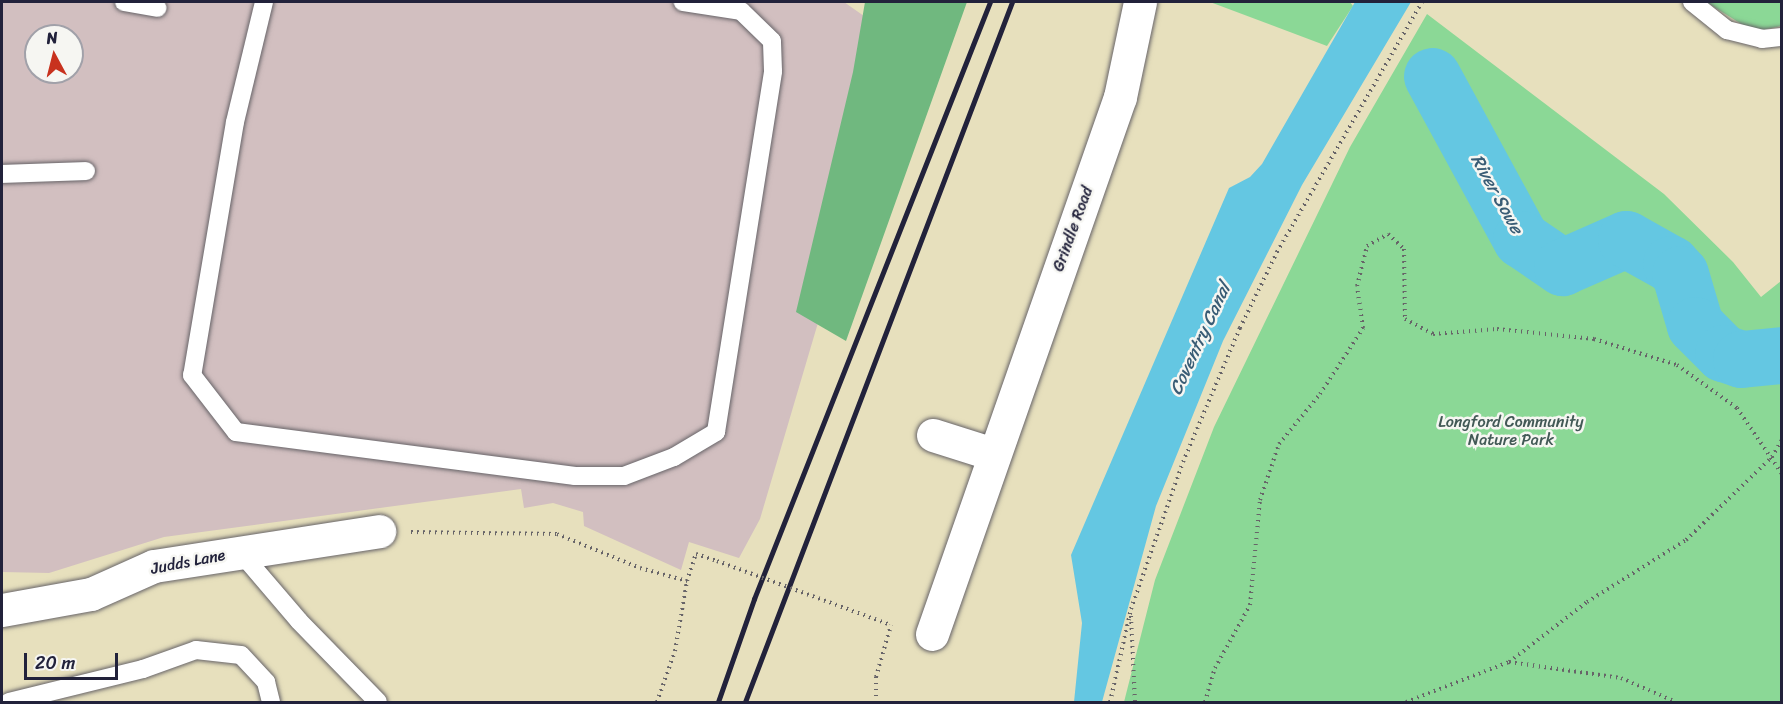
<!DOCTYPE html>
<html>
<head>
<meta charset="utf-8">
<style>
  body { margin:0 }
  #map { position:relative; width:1783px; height:704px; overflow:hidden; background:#e7e0bd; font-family:Sriracha,sans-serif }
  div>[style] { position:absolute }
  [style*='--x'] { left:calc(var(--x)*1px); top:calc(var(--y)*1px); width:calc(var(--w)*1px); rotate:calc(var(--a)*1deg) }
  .industrial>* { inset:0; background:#d2bfc0 }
  .green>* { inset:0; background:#8bd896 }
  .forest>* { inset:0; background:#70b87f }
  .water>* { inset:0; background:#64c7e2 }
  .river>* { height:57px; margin:-28.5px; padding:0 28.5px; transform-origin:28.5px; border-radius:28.5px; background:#64c7e2 }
  .path>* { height:4px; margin-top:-2px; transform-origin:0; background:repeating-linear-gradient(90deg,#676468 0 1.5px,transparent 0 6px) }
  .roads { filter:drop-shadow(0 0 2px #676468) drop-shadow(0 0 2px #676468) }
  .lane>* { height:18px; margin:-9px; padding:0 9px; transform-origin:9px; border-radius:9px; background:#fff }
  .street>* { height:33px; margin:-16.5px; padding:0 16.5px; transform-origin:16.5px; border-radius:16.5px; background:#fff }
  .rail>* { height:4.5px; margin:-2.25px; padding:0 2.25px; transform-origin:2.25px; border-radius:2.25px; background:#22223b }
  .path-bridge>* { height:4px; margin-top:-2px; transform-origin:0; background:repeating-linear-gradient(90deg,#676468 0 1.5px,transparent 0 6px) }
  span { translate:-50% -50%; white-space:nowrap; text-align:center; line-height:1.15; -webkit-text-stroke:5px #f6f6f2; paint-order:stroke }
  .street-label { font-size:16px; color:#22223b }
  .park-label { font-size:16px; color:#425956 }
  .water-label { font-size:18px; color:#395c75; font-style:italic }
  .frame { position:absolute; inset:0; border:3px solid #22223b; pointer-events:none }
  .north { position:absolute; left:24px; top:24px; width:60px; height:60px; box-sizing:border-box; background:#f6f6f2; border:2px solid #a1a1a9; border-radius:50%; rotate:353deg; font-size:16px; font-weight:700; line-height:24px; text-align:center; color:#22223b }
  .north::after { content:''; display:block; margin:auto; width:21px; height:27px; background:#c8321e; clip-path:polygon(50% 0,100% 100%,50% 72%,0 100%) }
  .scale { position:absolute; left:24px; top:653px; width:94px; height:27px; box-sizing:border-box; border:3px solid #22223b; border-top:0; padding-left:8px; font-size:18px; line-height:21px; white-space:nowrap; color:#22223b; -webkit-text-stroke:4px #f6f6f2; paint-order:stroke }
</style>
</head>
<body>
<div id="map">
  <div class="industrial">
    <i style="clip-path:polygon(evenodd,2px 2px,844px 2px,901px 42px,760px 519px,739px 558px,689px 542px,681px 570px,584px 526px,583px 512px,553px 503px,524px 508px,521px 489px,164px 537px,49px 573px,2px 572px,2px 2px,36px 36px,72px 36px,72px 72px,36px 72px,36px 36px)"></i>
  </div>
  <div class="green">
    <i style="clip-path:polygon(1210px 2px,1350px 2px,1353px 6px,1327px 46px)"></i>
    <i style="clip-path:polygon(1706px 2px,1781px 2px,1781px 26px,1762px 30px,1743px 25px)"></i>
    <i style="clip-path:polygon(1427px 14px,1664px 194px,1733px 262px,1761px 297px,1781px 281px,1781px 702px,1124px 702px,1155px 580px,1214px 427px,1350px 147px)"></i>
  </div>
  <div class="forest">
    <i style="clip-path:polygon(865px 2px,967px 2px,846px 341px,796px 312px,853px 72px)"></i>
  </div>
  <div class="water">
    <i style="clip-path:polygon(1355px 2px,1411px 2px,1302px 185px,1223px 341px,1156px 506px,1102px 702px,1074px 702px,1082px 623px,1071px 555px,1229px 188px,1250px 177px,1262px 164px)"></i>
  </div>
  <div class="river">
    <i style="--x:1432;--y:76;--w:186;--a:61.4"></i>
    <i style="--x:1521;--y:239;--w:50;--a:34.3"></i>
    <i style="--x:1562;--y:267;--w:70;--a:-23.6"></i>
    <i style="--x:1626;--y:239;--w:51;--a:29.1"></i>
    <i style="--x:1671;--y:264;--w:13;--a:48"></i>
    <i style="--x:1680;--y:274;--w:53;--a:73.6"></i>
    <i style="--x:1695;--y:325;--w:40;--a:45"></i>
    <i style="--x:1723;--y:353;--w:19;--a:18"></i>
    <i style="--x:1741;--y:359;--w:41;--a:-5.6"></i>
  </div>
  <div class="path">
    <i style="--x:411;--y:532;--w:146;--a:0.8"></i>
    <i style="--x:557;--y:534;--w:90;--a:22.3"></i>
    <i style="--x:640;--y:568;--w:49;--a:15.5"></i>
    <i style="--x:1131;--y:616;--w:86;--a:87.3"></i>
    <i style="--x:1509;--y:662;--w:98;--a:-37.6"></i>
    <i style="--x:1587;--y:602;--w:117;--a:-32.1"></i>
    <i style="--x:1686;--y:540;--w:120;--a:-44"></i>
    <i style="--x:1772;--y:457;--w:20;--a:-60"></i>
    <i style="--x:657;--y:702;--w:54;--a:-70.6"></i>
    <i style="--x:675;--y:651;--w:71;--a:-80.3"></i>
    <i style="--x:687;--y:581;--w:28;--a:-72"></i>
    <i style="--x:696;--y:554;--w:22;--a:18"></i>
    <i style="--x:876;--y:702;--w:25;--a:-90"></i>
    <i style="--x:876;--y:677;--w:54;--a:-73.9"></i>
    <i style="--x:1110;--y:702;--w:95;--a:-77.3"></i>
    <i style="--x:1131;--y:609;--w:156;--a:-70.5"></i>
    <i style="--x:1183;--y:462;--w:146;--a:-67"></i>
    <i style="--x:1240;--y:328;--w:85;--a:-64"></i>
    <i style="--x:1277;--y:252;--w:289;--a:-59.9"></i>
    <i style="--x:1205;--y:702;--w:35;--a:-74"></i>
    <i style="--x:1215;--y:668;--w:72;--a:-60.9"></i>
    <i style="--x:1250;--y:605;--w:105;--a:-84.6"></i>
    <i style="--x:1260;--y:500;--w:59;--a:-71.3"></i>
    <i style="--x:1279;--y:444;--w:65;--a:-50.6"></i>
    <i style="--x:1320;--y:394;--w:79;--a:-56.9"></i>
    <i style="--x:1363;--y:328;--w:42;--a:-98.1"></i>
    <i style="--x:1357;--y:286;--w:41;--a:-76"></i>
    <i style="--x:1367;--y:246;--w:24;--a:-30"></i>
    <i style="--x:1388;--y:234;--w:22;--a:43"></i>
    <i style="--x:1404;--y:249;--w:70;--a:89.2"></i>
    <i style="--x:1405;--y:319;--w:32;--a:28"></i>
    <i style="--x:1433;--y:334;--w:64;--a:-4.5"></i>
    <i style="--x:1497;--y:329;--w:98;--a:5.9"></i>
    <i style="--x:1594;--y:339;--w:87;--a:17.4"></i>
    <i style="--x:1677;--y:365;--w:74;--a:35.6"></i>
    <i style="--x:1737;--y:408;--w:80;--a:55.7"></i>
    <i style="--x:1406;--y:702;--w:110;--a:-21.2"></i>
    <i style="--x:1509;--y:662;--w:113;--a:8.1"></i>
    <i style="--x:1621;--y:678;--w:60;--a:23.6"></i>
  </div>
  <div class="roads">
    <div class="lane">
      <i style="--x:124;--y:2;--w:34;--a:10"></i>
      <i style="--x:264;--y:2;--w:123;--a:103.6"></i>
      <i style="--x:235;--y:122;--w:257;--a:99.6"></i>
      <i style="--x:192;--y:375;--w:72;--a:52.3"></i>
      <i style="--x:236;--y:432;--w:342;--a:7.4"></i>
      <i style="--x:575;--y:476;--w:49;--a:0"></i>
      <i style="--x:624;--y:476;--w:53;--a:-20.8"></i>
      <i style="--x:674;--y:457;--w:49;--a:-30.8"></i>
      <i style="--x:716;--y:432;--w:365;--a:-81"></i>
      <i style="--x:773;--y:71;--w:30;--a:-92"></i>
      <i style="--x:772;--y:41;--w:43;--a:-135.9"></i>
      <i style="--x:741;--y:11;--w:59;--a:-171.2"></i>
      <i style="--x:1692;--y:2;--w:45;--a:38.7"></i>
      <i style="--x:1727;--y:30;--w:36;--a:14"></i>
      <i style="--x:1762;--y:39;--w:20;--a:-6"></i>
      <i style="--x:2;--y:174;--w:84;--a:-2"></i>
      <i style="--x:241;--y:553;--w:89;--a:49.5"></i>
      <i style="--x:299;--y:621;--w:113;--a:45.7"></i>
      <i style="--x:9;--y:702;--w:138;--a:-13.8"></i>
      <i style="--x:143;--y:669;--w:56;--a:-19.7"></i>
      <i style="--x:196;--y:650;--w:45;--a:6.3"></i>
      <i style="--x:241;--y:655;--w:37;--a:47"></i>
      <i style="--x:266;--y:682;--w:21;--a:76"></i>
    </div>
    <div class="street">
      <i style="--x:933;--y:435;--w:63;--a:17.6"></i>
      <i style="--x:2;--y:610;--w:90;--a:-10.2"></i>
      <i style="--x:91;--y:594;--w:69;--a:-24"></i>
      <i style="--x:154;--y:566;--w:228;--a:-8.8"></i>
      <i style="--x:932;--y:634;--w:569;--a:-70.71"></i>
      <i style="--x:1120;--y:97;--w:97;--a:-78.1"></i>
    </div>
  </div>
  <div class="rail">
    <i style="--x:718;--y:702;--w:109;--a:-70.7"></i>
    <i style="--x:754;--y:599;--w:642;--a:-68.43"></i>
    <i style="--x:745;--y:702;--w:749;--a:-69.12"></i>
  </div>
  <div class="path-bridge">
    <i style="--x:717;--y:561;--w:185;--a:20.2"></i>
  </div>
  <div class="street-label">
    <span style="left:1073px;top:229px;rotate:-70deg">Grindle Road</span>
    <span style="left:188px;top:562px;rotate:-11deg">Judds Lane</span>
  </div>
  <div class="park-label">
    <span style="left:1511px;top:431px">Longford Community<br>Nature Park</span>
  </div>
  <div class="water-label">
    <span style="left:1497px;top:194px;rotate:61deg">River Sowe</span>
    <span style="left:1200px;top:339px;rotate:-65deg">Coventry Canal</span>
  </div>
  <div class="frame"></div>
  <div class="north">N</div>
  <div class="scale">20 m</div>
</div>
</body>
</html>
